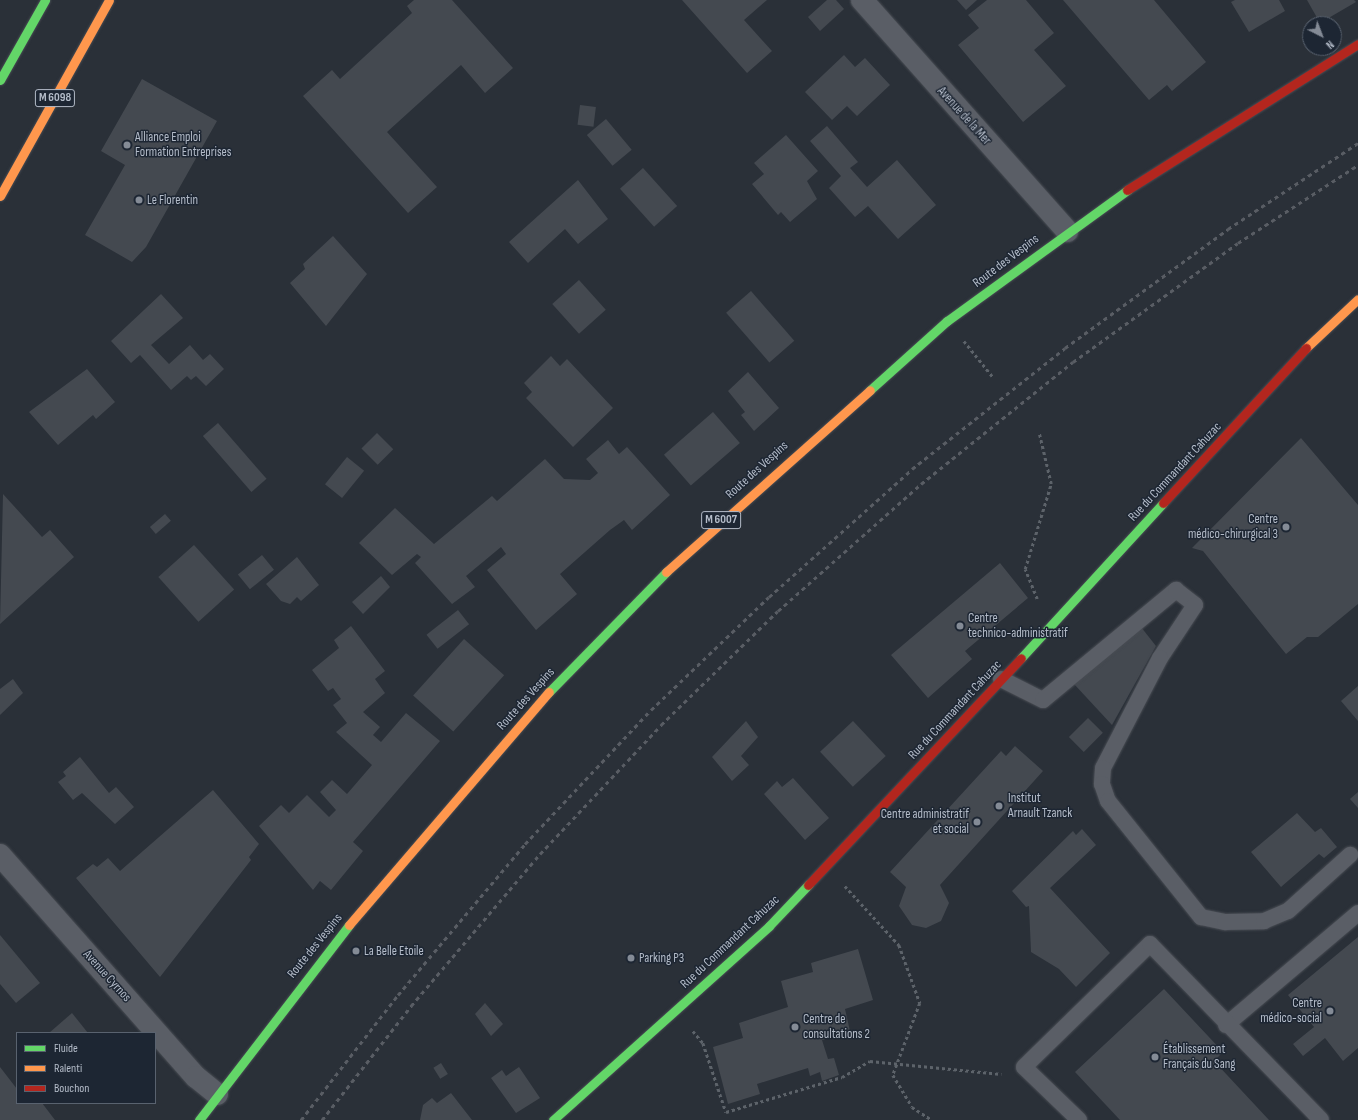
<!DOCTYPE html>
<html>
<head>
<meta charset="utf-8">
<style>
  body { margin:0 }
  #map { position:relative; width:1358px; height:1120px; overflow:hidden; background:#2a3038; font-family:"Sofia Sans Condensed",sans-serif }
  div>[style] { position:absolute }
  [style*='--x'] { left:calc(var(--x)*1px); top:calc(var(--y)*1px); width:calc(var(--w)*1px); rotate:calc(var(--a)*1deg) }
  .building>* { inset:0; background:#444950; transform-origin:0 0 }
  .path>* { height:2.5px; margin-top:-1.25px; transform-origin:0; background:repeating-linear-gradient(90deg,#5d636a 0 3px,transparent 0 6px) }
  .roads { filter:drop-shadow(0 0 1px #484c53) drop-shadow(0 0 1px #484c53) }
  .lane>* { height:16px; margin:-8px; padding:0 8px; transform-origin:8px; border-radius:8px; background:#5a5e66 }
  .street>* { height:22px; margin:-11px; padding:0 11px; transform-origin:11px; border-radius:11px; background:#5a5e66 }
  .fast>* { height:9px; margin:-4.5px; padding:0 4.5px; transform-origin:4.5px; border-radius:4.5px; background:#63d668 }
  .slow>* { height:9px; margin:-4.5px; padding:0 4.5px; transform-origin:4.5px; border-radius:4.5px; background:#ff974d }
  .jam>* { height:9px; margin:-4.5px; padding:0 4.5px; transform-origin:4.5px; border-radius:4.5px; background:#b3261e }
  .rail>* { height:3px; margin-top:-1.5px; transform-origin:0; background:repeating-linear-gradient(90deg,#595d64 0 4px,transparent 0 8px) }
  .dots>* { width:11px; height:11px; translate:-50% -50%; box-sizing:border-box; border:2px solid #1d2633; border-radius:50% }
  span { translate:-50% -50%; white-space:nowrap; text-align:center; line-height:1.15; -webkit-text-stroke:3px #1d2633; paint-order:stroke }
  .shield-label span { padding:1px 3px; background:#1d2633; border:1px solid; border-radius:3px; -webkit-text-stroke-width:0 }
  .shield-label { font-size:12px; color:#b4bcc9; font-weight:700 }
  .street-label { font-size:13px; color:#b4bcc9 }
  .poi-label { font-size:13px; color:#b4bcc9 }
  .left { translate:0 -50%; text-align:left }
  .right { translate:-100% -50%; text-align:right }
  .legend { position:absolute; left:16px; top:1032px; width:140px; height:72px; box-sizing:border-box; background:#1d2633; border:1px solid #59626f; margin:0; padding:5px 7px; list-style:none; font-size:12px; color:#b4bcc9 }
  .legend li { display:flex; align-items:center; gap:8px; height:20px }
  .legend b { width:20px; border:1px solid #59626f }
  .north { position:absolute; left:1302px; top:16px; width:40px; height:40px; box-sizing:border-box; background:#1d2633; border:1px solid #59626f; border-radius:50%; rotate:138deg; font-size:11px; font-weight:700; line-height:16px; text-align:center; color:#b4bcc9 }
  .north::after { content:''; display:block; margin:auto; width:14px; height:18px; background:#848b96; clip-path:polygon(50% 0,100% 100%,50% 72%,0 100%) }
</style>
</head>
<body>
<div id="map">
  <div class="building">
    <i style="clip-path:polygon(414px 0,452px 0,513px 68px,485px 93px,461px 65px,387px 132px,437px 187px,408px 213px,303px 96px,332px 70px,340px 79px,412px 13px,407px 6px)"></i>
    <i style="clip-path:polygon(682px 0,767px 0,744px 20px,772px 51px,747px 73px)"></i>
    <i style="clip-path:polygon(827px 0,836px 0,844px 9px,820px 31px,808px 17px)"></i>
    <i style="clip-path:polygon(957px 0,977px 0,966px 10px)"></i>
    <i style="clip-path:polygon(987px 0,1026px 0,1054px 33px,1034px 50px,1066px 86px,1023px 122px,958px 45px,979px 28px,968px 15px)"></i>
    <i style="clip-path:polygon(1063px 0,1154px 0,1206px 62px,1172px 91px,1167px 85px,1149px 100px)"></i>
    <i style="clip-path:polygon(1235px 0,1279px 0,1285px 11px,1249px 32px,1231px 2px)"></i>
    <i style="clip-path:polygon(1307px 0,1354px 0,1356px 2px,1320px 23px)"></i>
    <i style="clip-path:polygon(844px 55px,855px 67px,865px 58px,890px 85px,857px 116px,847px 106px,832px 120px,805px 92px)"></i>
    <i style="clip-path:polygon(142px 79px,217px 121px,146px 247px,132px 262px,85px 235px,125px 165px,101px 151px)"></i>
    <i style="left:580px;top:105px;width:16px;height:20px;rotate:7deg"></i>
    <i style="left:606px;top:119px;width:40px;height:25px;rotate:50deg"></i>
    <i style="clip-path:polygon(827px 126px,858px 162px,850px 168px,867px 187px,897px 160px,936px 205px,898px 239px,868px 206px,855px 217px,829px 188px,841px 176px,810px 141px)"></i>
    <i style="clip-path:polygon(786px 135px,818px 171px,807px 181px,817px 199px,790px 222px,781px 212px,778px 215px,752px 184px,764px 174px,754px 163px)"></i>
    <i style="left:643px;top:168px;width:51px;height:31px;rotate:48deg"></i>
    <i style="clip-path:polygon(578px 180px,608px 219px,578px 244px,565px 229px,528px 263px,509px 242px)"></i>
    <i style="clip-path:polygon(333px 236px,367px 274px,326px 326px,290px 283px,305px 269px,303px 264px)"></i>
    <i style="left:579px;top:280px;width:40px;height:36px;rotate:48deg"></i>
    <i style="left:751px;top:291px;width:66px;height:33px;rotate:49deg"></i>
    <i style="clip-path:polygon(161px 294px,183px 318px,151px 345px,169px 364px,190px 345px,203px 360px,210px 354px,224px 369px,206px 386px,196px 376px,191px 380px,187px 376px,171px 390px,140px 355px,131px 363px,111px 341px)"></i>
    <i style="clip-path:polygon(551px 356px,560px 366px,567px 359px,613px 408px,573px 447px,526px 398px,532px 392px,524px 383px)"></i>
    <i style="clip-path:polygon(87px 369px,115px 402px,96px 419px,93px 415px,58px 445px,29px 412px)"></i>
    <i style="clip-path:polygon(748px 372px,779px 408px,754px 431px,741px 415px,745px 412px,728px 391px)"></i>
    <i style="left:713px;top:412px;width:41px;height:65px;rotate:49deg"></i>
    <i style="left:218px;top:423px;width:74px;height:20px;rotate:49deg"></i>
    <i style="left:377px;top:433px;width:23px;height:22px;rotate:45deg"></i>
    <i style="clip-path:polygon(1301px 438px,1358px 505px,1358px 604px,1318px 637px,1307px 637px,1286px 654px,1203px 551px,1192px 548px)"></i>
    <i style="clip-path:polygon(608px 440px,619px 454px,627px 447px,670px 495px,632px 530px,624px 520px,610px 530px,560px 574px,577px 594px,536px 630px,487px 570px,506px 554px,501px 547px,466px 576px,475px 587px,452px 604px,415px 563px,421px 557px,417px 554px,392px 575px,359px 543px,395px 508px,434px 544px,492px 496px,497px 501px,545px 459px,564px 479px,590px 480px,598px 473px,586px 459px)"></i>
    <i style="left:347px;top:457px;width:22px;height:35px;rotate:39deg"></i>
    <i style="clip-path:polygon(3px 494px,42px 537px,50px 530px,74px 557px,0 624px)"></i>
    <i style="left:165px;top:514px;width:9px;height:20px;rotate:49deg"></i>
    <i style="left:194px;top:545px;width:60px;height:48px;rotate:48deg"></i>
    <i style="left:262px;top:555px;width:19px;height:31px;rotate:51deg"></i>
    <i style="clip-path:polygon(297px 557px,319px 585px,301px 601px,297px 597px,290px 604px,281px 601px,266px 584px)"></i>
    <i style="clip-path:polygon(1000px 563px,1028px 598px,965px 651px,972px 659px,928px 698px,891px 655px)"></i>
    <i style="clip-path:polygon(381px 576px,390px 587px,363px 614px,352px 602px)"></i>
    <i style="left:458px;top:610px;width:18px;height:40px;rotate:52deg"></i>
    <i style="clip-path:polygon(351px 626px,385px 671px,375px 679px,385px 693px,363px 712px,380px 727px,373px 735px,381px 742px,406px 713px,440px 741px,353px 842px,363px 851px,331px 890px,320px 881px,313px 890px,259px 826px,281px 805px,289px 813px,307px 795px,329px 817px,336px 810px,320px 792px,332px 780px,347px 794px,372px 765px,336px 732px,347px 723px,333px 705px,341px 699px,333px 688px,328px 691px,312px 670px,339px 648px,334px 640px)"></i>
    <i style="clip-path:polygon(1141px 627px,1156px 646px,1112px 725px,1074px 684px)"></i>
    <i style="left:464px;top:639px;width:54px;height:76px;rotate:42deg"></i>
    <i style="clip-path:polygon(13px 679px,23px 693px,0 715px,0 689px)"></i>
    <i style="clip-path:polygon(1358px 686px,1358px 721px,1341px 701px)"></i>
    <i style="left:1088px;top:718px;width:21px;height:27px;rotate:45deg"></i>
    <i style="clip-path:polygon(746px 721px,758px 737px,741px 756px,749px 765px,732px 781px,712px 757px)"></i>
    <i style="left:853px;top:721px;width:48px;height:45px;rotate:47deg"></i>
    <i style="clip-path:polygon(1015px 746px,1043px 771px,940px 885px,949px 903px,941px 921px,926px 928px,912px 925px,899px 906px,906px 887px,890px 872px,1001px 751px,1006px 756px)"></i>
    <i style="clip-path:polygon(80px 757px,109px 793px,116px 787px,134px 807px,115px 824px,82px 793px,73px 800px,58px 782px,66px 776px,63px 772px)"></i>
    <i style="clip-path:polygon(793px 778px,829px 818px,805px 840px,764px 794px,777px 781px,782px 787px)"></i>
    <i style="clip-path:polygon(213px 790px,259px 844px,249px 857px,251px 860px,160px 977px,76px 878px,93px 864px,97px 867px,108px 858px,120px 871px)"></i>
    <i style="clip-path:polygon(1358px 792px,1358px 808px,1350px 799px)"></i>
    <i style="clip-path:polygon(1297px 813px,1315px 832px,1321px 828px,1337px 847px,1324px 858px,1319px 854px,1281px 887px,1251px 852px)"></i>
    <i style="clip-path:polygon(1082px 829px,1096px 845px,1050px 888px,1110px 953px,1076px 987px,1059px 969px,1031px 952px,1029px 906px,1026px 907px,1012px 891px,1073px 831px,1076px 835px)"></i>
    <i style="clip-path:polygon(0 935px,40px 983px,16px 1003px,0 984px)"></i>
    <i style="clip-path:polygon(1358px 937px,1358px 1048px,1343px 1061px,1325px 1038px,1303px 1056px,1293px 1044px,1314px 1027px,1288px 995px)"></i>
    <i style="clip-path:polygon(858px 949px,873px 1000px,845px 1009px,850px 1031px,822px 1040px,828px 1059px,834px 1058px,839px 1075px,822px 1081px,820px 1072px,810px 1076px,808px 1068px,757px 1084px,760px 1094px,728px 1104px,713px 1047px,743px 1038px,739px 1023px,788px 1007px,781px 981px,813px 972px,811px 963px)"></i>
    <i style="clip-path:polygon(1164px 989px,1223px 1052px,1214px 1061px,1269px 1120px,1120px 1120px,1075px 1072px)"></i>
    <i style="clip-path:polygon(485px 1003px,503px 1024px,491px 1036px,475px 1014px)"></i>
    <i style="clip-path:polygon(72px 1013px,88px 1033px,49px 1033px)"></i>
    <i style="left:441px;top:1063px;width:13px;height:9px;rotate:58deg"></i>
    <i style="clip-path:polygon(0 1067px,17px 1089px,17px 1103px,42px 1103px,55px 1120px,0 1120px)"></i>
    <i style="clip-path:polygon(519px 1067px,540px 1098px,516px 1113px,491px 1078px,502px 1070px,506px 1076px)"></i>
    <i style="clip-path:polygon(451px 1093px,472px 1120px,420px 1120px,423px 1105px,432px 1098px,437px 1103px)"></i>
  </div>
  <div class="path">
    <i style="--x:964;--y:341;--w:46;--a:51.1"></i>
    <i style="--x:1037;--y:599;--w:32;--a:-112"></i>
    <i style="--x:1025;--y:569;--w:89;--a:-73"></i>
    <i style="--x:1051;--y:484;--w:52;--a:-103.2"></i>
    <i style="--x:845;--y:886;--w:80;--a:47.5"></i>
    <i style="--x:899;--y:945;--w:62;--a:70.1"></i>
    <i style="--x:920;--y:1003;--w:77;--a:110.6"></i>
    <i style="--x:893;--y:1075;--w:37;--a:59"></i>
    <i style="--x:912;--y:1107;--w:24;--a:33"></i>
    <i style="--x:693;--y:1031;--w:16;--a:50"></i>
    <i style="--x:703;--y:1043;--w:73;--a:71.6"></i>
    <i style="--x:726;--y:1112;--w:121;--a:-16.8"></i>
    <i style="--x:842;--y:1077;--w:32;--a:-30"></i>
    <i style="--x:870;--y:1061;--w:132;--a:5.7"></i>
  </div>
  <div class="roads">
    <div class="lane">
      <i style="--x:1001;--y:679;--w:47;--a:26.6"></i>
      <i style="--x:1043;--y:700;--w:173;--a:-39.6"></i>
      <i style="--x:1176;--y:590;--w:24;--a:38"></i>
      <i style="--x:1195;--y:605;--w:64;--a:123.4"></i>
      <i style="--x:1160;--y:658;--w:124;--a:117.4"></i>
      <i style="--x:1103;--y:768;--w:16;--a:94"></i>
      <i style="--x:1102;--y:784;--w:18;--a:71"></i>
      <i style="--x:1108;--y:801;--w:149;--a:51.3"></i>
      <i style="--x:1201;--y:917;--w:25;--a:12"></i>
      <i style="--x:1225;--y:922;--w:39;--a:-1"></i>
      <i style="--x:1264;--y:921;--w:26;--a:-23"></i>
      <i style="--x:1288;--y:911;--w:84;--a:-42.1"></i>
      <i style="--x:1226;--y:1025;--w:173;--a:-40.3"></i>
      <i style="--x:1079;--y:1120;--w:76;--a:-136.1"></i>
      <i style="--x:1024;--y:1067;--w:176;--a:-44.3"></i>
      <i style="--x:1150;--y:944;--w:245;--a:45.8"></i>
    </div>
    <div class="street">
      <i style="--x:862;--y:0;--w:309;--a:48.4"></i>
      <i style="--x:0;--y:855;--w:296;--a:48.6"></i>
      <i style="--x:196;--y:1077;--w:27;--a:39"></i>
    </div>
    <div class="fast">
      <i style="--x:0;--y:80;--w:92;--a:-60.6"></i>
      <i style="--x:870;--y:390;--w:103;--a:-41.9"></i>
      <i style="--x:947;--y:321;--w:223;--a:-36"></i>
      <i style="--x:1021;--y:658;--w:210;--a:-47.5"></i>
      <i style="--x:549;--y:692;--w:168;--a:-45.7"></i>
      <i style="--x:199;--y:1120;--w:246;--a:-52.4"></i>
      <i style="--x:553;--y:1120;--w:290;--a:-41.9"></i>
      <i style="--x:769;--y:926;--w:57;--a:-46.4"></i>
    </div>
    <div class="slow">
      <i style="--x:0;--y:196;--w:224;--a:-60.9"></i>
      <i style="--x:1306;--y:348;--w:71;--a:-43.3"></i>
      <i style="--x:666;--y:572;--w:273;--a:-41.7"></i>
      <i style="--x:349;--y:925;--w:307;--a:-49.4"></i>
    </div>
    <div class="jam">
      <i style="--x:1127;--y:190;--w:273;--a:-32.3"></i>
      <i style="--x:1163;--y:503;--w:211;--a:-47.3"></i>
      <i style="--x:808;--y:885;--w:311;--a:-46.8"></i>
    </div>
  </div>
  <div class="rail">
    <i style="--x:301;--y:1120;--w:158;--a:-52.2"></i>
    <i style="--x:398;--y:995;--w:197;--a:-49.9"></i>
    <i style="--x:525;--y:844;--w:184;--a:-46.8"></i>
    <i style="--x:651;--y:710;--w:163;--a:-43.8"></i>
    <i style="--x:769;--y:597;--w:192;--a:-41.8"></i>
    <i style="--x:912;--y:469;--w:195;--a:-38.3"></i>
    <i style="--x:1065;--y:348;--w:202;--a:-36.1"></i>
    <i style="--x:1228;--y:229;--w:156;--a:-33.5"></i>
    <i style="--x:322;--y:1120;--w:145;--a:-52"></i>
    <i style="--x:411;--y:1006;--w:199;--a:-49.7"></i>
    <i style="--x:540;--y:854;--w:177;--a:-46.8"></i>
    <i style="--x:661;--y:725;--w:163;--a:-44.3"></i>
    <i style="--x:778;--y:611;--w:191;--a:-41.6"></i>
    <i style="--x:921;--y:484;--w:195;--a:-38.8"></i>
    <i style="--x:1073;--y:362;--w:203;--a:-35.8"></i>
    <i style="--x:1238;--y:243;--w:143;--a:-33"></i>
  </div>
  <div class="dots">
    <i style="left:127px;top:145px;background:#848b96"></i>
    <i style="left:139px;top:200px;background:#848b96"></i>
    <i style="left:1286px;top:527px;background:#848b96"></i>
    <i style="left:960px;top:626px;background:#848b96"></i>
    <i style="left:999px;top:806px;background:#848b96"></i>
    <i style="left:977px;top:822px;background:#848b96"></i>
    <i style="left:356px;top:951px;background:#848b96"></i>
    <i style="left:631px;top:958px;background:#848b96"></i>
    <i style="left:1330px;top:1011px;background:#848b96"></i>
    <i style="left:795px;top:1027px;background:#848b96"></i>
    <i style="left:1155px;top:1057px;background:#848b96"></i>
  </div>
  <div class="shield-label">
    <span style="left:55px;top:98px">M 6098</span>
    <span style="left:721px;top:520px">M 6007</span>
  </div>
  <div class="street-label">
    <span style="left:964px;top:116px;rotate:48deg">Avenue de la Mer</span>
    <span style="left:1006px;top:261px;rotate:-37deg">Route des Vespins</span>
    <span style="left:757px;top:470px;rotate:-42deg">Route des Vespins</span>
    <span style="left:1175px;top:472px;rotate:-47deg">Rue du Commandant Cahuzac</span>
    <span style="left:526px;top:699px;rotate:-48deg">Route des Vespins</span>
    <span style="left:955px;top:710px;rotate:-47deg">Rue du Commandant Cahuzac</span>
    <span style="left:730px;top:942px;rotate:-43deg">Rue du Commandant Cahuzac</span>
    <span style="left:315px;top:946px;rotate:-51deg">Route des Vespins</span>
    <span style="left:107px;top:976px;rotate:48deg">Avenue Cyrnos</span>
  </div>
  <div class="poi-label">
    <span class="left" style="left:135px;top:145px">Alliance Emploi<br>Formation Entreprises</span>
    <span class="left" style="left:147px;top:200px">Le Florentin</span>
    <span class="right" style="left:1278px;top:527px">Centre<br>médico-chirurgical 3</span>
    <span class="left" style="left:968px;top:626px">Centre<br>technico-administratif</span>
    <span class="left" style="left:1008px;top:806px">Institut<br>Arnault Tzanck</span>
    <span class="right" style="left:969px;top:822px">Centre administratif<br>et social</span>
    <span class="left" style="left:364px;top:951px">La Belle Etoile</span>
    <span class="left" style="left:639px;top:958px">Parking P3</span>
    <span class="right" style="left:1322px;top:1011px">Centre<br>médico-social</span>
    <span class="left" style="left:803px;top:1027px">Centre de<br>consultations 2</span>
    <span class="left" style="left:1163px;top:1057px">Établissement<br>Français du Sang</span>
  </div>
  <ul class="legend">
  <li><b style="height:5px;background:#63d668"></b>Fluide</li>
  <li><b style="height:5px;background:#ff974d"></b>Ralenti</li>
  <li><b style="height:5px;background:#b3261e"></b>Bouchon</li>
  </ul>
  <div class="north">N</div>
</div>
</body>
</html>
